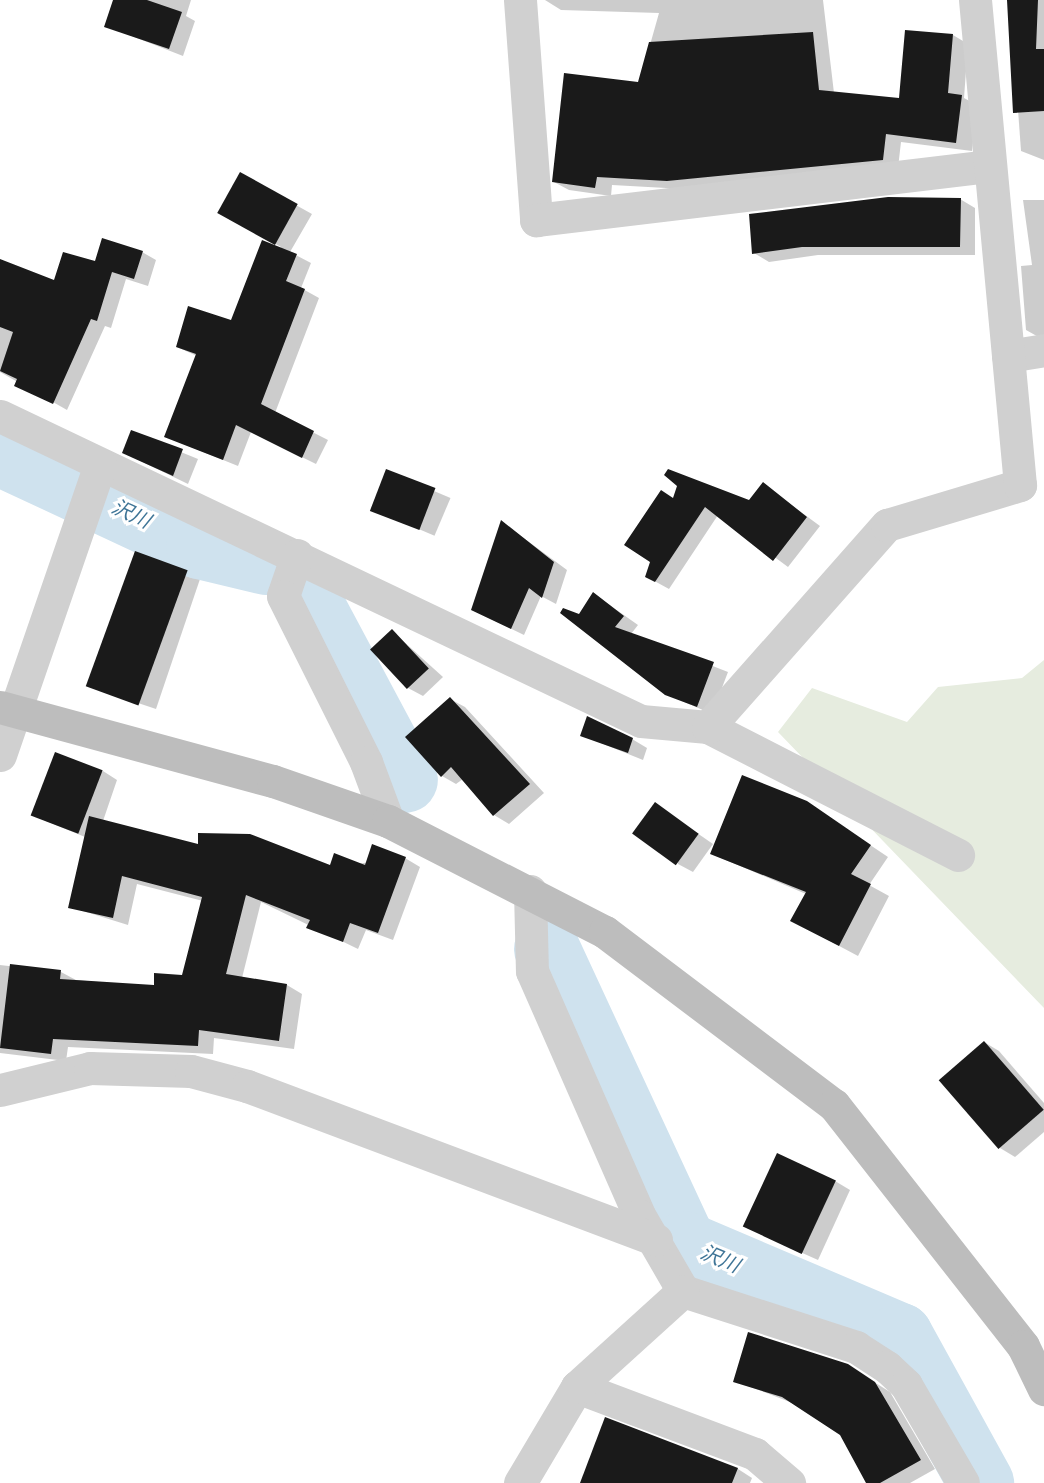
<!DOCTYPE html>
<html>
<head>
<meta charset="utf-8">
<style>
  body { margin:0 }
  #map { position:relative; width:1044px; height:1483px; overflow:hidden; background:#fff; font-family:Jost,"Noto Sans JP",sans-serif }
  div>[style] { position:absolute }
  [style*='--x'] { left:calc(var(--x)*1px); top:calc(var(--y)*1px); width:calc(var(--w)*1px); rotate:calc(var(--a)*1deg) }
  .green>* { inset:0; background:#e6ecdf }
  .shadow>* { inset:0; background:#0003; transform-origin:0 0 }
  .river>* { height:66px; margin:-33px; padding:0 33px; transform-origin:33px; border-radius:33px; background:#cfe2ee }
  .building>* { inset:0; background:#1a1a1a; transform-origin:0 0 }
  .street>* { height:33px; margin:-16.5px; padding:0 16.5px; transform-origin:16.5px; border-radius:16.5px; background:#d0d0d0 }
  .secondary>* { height:33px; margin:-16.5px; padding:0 16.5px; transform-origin:16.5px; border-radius:16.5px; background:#bdbdbd }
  span { translate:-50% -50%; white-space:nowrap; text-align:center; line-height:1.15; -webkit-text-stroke:6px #fff; paint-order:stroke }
  .water-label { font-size:20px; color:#3f7597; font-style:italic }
</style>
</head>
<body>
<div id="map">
  <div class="green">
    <i style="clip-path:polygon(1044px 660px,1044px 1008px,778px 732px,812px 688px,907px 722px,938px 687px,1022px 678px)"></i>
  </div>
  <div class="shadow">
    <i style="clip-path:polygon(114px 0,191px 0,186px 16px,195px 21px,183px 56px,106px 26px)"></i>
    <i style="clip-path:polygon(545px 0,823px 0,834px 93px,901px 100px,953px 35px,968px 44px,964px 98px,977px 105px,972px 151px,901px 142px,898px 168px,684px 189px,612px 185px,611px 196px,569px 190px,554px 182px,639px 84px,659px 13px,561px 10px)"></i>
    <i style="clip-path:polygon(1010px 0,1044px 0,1044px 160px,1021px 151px)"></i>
    <i style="clip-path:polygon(240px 174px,312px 214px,290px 252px,311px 263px,301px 288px,319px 298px,275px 413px,328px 440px,316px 464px,251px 432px,238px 466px,166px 437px,197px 356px,177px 347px,232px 322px,281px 247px,219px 212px)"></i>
    <i style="clip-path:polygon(960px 199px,975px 208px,975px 255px,818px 255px,769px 262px,754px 253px)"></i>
    <i style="clip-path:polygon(1023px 200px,1044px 200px,1044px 340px,1026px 330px,1021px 266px,1032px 265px)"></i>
    <i style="clip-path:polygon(142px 252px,156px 260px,148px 286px,126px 279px,111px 328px,105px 326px,67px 410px,0 372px,0 261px,55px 282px,96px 263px)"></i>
    <i style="clip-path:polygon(132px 432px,198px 459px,188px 484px,124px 453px)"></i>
    <i style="left:387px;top:471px;width:69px;height:41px;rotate:23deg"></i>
    <i style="clip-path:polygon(763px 484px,820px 526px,788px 567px,718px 515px,669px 589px,647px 577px,674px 499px,750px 502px)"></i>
    <i style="clip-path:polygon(502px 522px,567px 570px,556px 604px,541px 596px,524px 635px,472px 610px)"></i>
    <i style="clip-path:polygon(187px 572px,200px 579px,156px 709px,93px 688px)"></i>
    <i style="clip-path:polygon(594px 594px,638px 625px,631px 634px,728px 672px,712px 714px,666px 694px,579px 615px)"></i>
    <i style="clip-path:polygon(392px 631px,443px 677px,423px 696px,408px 688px)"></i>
    <i style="clip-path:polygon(450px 699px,465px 707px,544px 793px,509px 824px,494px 815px,463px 779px,456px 784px,442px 776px)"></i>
    <i style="clip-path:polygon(581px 735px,632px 739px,647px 748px,643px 760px)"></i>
    <i style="clip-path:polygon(103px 771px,117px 780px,103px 821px,199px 846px,330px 867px,405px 858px,420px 867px,393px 940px,366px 930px,358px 949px,261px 902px,242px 978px,287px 985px,302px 994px,294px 1049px,214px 1038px,213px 1054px,68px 1047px,66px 1061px,0 1053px,0 965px,61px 972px,76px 980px,155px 987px,183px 977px,203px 901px,137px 884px,128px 925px,70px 907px,85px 837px,34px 816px)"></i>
    <i style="clip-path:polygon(806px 802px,888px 857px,869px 885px,889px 896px,858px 956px,811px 931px,806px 894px,712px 854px)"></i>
    <i style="clip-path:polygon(655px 804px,713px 844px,693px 872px,678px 864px)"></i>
    <i style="clip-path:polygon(984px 1042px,999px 1051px,1044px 1103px,1044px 1132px,1015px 1157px,1000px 1148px)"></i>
    <i style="clip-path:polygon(835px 1181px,850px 1190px,818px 1260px,760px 1234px)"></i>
    <i style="clip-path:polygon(863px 1375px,890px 1392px,935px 1469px,910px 1483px,868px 1483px,841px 1434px,795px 1404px,735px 1381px)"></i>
    <i style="clip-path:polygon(738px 1469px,752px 1478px,750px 1483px,582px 1483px)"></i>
  </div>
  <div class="river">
    <i style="--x:0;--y:453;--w:220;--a:25"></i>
    <i style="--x:199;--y:546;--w:69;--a:13.4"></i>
    <i style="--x:305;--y:593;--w:212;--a:61.9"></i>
    <i style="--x:547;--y:949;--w:325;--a:65.1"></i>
    <i style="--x:684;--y:1244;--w:235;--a:23.1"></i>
    <i style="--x:900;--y:1336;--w:168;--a:61.1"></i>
  </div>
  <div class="building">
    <i style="clip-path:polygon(113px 0,147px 0,182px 12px,169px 49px,104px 27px)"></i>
    <i style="clip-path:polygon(1007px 0,1038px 0,1036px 49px,1044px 49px,1044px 111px,1013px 113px)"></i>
    <i style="clip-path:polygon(905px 30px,953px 34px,948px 93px,962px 95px,956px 143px,886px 134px,883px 160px,667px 181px,597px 177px,595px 188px,552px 182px,564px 73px,638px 82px,649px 42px,813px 32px,819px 90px,899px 98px)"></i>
    <i style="left:240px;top:172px;width:66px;height:47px;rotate:29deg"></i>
    <i style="clip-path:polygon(888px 197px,961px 198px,960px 247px,802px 247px,752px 254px,749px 214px)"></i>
    <i style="clip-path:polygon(102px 238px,143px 251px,134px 279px,112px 272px,97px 321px,91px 319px,53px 404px,14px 386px,17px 379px,0 371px,13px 332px,0 327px,0 259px,54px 280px,63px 252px,95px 261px)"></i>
    <i style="clip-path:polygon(262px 240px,297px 254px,286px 281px,305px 289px,261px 404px,314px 431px,302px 458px,236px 425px,223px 460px,164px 437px,196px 354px,176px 347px,188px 306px,231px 320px)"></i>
    <i style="clip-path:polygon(131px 430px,183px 449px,173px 476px,122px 453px)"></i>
    <i style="left:386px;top:469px;width:53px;height:45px;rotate:21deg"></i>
    <i style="clip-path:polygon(668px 469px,749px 500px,763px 482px,807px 517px,773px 561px,705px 507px,655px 582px,645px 577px,650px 562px,624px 545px,661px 490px,673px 498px,677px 486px,664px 475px)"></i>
    <i style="clip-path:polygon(501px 520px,554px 562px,542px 598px,529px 588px,511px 629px,471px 610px)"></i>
    <i style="left:135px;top:551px;width:56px;height:144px;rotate:20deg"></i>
    <i style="clip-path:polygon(593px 592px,624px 616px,615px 627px,714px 662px,697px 707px,665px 695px,560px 613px,563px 608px,579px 614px)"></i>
    <i style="left:392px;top:629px;width:54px;height:30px;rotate:47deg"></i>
    <i style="clip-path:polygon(450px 697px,530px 784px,493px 816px,451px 767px,441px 777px,405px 737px)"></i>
    <i style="clip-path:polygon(587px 716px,633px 738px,628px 753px,580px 736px)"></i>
    <i style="left:55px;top:752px;width:51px;height:68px;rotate:21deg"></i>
    <i style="clip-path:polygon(742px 775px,807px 801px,871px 845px,851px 874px,871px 884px,839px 946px,790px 921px,806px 892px,710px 854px)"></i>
    <i style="left:655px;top:802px;width:54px;height:39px;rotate:36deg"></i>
    <i style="clip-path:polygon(89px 816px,198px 844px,198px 833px,250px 834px,330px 865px,334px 853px,365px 865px,372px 844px,406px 857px,378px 933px,350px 923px,343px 942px,306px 928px,310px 920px,246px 895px,226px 974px,287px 984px,279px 1041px,199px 1030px,198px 1046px,53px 1039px,51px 1054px,0 1048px,10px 964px,61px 970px,60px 979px,154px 985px,154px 973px,182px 975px,202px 897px,122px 876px,113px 918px,68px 908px)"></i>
    <i style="left:984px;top:1041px;width:91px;height:60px;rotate:49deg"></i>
    <i style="left:777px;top:1153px;width:65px;height:81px;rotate:25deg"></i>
    <i style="clip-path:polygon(748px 1332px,848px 1364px,875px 1382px,921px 1460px,880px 1483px,866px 1483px,840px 1435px,782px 1397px,733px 1382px)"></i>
    <i style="clip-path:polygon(605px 1417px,738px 1468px,732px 1483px,580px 1483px)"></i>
  </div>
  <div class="street">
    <i style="--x:520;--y:0;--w:221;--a:85.8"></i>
    <i style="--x:536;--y:220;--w:457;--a:-6.8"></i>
    <i style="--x:1008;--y:356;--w:36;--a:-9"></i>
    <i style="--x:0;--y:416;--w:710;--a:25.45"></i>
    <i style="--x:641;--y:721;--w:67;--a:5.1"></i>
    <i style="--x:708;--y:727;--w:281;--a:27.1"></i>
    <i style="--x:297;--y:555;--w:43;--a:108.9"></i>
    <i style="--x:283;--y:596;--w:186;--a:63.4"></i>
    <i style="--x:366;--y:762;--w:63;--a:69.6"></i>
    <i style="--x:708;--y:727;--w:270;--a:-48.5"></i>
    <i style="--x:887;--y:525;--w:139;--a:-16.7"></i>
    <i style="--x:1020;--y:485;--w:487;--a:-95.3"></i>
    <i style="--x:0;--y:755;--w:307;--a:-71"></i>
    <i style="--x:530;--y:891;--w:80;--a:88.6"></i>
    <i style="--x:532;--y:971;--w:266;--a:66.3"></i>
    <i style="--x:639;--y:1215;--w:88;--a:59.9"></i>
    <i style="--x:683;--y:1291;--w:182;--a:17.9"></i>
    <i style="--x:856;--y:1347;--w:37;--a:33"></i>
    <i style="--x:887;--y:1367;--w:26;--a:43"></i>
    <i style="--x:906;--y:1385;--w:113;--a:59.8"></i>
    <i style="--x:0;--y:1090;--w:93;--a:-13.7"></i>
    <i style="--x:90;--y:1068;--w:101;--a:1.7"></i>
    <i style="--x:191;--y:1071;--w:58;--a:15"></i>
    <i style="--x:247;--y:1086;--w:437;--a:20.6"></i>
    <i style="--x:577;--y:1387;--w:190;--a:20.6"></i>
    <i style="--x:755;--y:1454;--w:45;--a:40.5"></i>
    <i style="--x:520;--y:1483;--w:112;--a:-59.3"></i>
    <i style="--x:577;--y:1387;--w:143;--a:-42.2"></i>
  </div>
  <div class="secondary">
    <i style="--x:0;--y:707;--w:283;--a:15.2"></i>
    <i style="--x:273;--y:781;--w:122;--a:19.2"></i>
    <i style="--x:388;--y:821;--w:244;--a:27.1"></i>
    <i style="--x:605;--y:932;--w:287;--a:37.1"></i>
    <i style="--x:834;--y:1105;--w:306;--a:51.9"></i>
    <i style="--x:1023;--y:1346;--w:48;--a:64"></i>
  </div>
  <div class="water-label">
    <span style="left:131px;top:514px;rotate:25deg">沢川</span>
    <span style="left:720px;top:1259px;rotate:23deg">沢川</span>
  </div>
</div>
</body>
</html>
